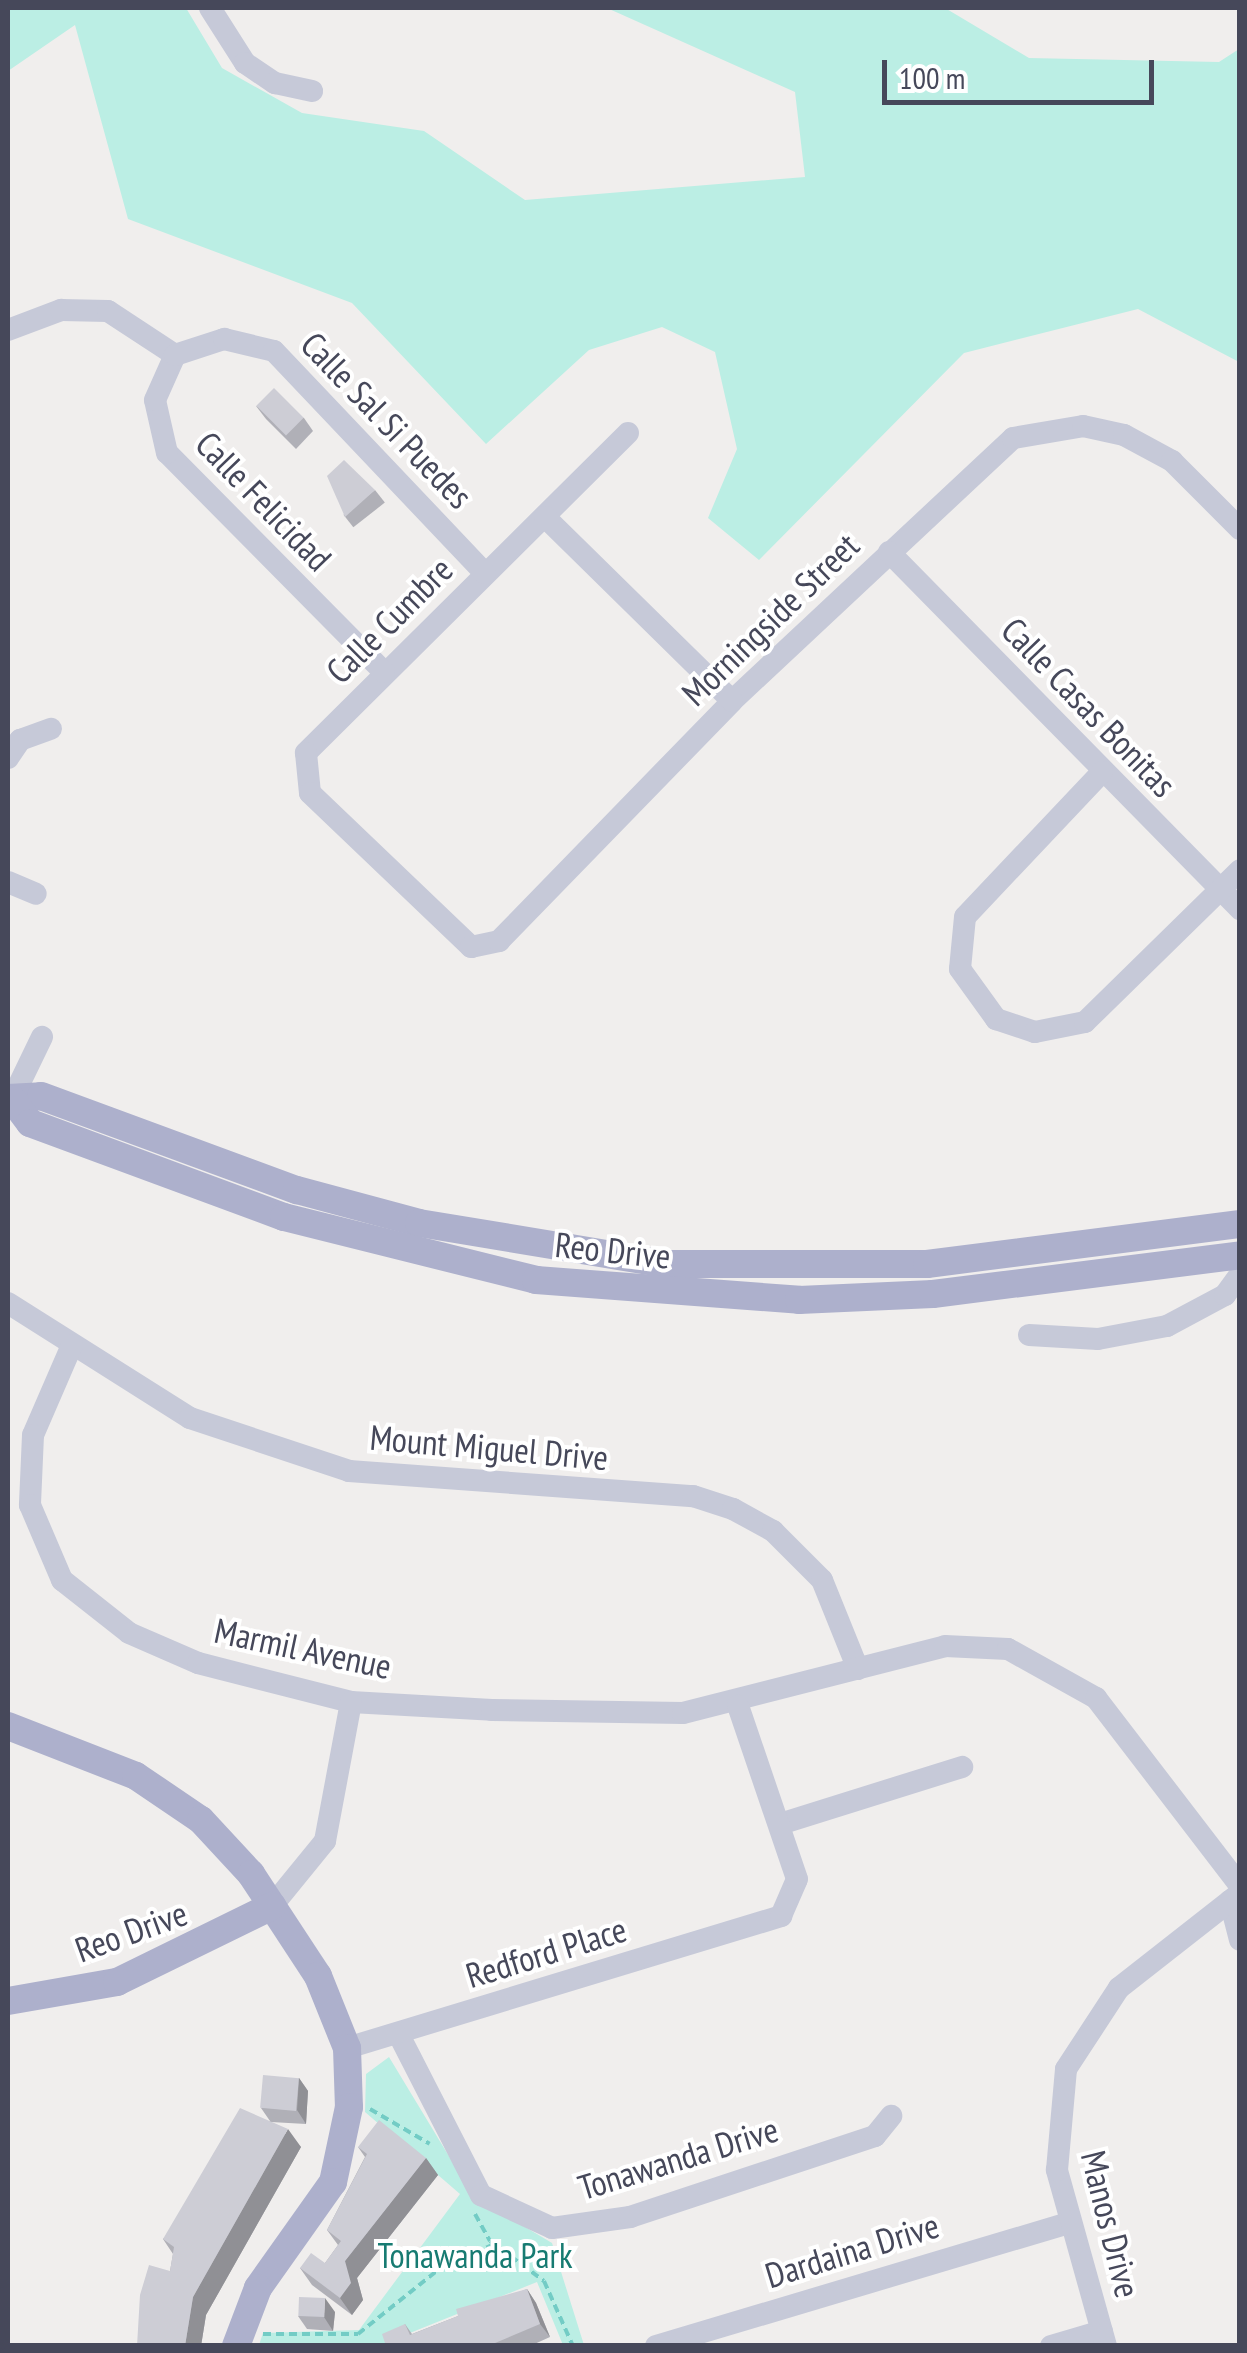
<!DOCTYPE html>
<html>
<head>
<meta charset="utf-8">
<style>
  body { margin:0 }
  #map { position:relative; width:1247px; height:2353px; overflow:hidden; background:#f0eeed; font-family:"PT Sans Narrow",sans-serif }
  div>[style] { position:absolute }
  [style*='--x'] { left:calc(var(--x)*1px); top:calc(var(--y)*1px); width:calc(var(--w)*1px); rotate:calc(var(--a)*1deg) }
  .green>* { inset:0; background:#bbeee4 }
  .path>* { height:4px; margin-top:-2px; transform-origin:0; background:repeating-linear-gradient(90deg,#73ccc5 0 8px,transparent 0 13px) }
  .minor>* { height:22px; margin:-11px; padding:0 11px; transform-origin:11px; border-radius:11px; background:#c6c9d8 }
  .major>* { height:28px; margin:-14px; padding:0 14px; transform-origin:14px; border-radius:14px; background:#adb0cc }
  .wall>* { inset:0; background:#b0b0b7; transform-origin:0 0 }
  .shaded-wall>* { inset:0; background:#909095 }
  .building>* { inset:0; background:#cdcdd5; transform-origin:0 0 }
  span { translate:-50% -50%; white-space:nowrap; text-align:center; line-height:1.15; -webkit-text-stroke:8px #fff; paint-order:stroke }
  .street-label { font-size:35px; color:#46485a }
  .park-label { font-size:35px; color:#177b72 }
  .frame { position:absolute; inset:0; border:10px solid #46485a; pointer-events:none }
  .scale { position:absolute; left:882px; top:60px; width:272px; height:45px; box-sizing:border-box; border:5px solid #46485a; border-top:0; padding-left:12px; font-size:30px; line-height:35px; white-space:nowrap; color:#46485a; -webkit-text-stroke:8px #fff; paint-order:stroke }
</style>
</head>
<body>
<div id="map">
  <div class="green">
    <i style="clip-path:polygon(8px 8px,186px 8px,222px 68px,302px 113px,424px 131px,525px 200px,805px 177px,795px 92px,607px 8px,945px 8px,1029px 58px,1219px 62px,1239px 49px,1239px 362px,1138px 309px,964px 353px,759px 560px,708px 518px,737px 449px,715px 352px,662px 327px,589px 350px,486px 444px,352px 303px,128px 219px,75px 25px,8px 71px)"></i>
    <i style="clip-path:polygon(389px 2057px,473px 2196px,552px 2243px,584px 2345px,563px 2345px,537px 2282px,380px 2345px,259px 2345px,263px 2333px,359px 2330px,460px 2194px,365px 2112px,366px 2074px)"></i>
  </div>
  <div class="path">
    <i style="--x:370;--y:2109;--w:69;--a:30.3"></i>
    <i style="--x:475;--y:2214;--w:31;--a:61"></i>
    <i style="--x:490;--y:2241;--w:67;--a:36.5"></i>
    <i style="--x:544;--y:2281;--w:71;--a:66"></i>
    <i style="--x:263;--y:2334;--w:95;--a:0"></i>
    <i style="--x:358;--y:2334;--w:104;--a:-38.7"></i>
    <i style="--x:439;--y:2269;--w:60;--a:-24.4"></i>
  </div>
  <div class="minor">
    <i style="--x:210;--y:8;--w:65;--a:57.5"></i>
    <i style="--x:245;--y:63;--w:36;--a:34"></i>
    <i style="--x:275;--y:83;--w:38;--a:12"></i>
    <i style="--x:8;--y:330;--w:57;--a:-20.7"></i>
    <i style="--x:61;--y:310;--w:47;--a:1.2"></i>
    <i style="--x:108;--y:311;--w:80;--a:33.3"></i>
    <i style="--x:628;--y:433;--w:454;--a:135.2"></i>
    <i style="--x:306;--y:753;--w:40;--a:84.3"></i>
    <i style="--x:310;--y:793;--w:223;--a:43.7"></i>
    <i style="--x:471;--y:947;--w:29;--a:-12"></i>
    <i style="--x:499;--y:941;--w:334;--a:-45.8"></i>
    <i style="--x:732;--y:701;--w:385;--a:-43.1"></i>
    <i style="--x:1013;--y:438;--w:71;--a:-9.7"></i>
    <i style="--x:1083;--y:426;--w:42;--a:12.4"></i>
    <i style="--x:1124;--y:435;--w:55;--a:28.4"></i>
    <i style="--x:1172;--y:461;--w:96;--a:45"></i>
    <i style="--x:545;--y:517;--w:262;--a:44.5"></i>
    <i style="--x:889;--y:552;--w:501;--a:45.49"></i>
    <i style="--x:384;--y:672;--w:308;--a:-134.7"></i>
    <i style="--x:167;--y:453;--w:54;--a:-102.8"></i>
    <i style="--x:155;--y:400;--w:49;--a:-66"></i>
    <i style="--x:175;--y:355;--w:52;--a:-18.1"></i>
    <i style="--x:224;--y:339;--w:51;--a:13.5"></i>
    <i style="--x:274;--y:351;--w:306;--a:46.5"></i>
    <i style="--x:8;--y:758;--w:22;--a:-56"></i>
    <i style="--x:20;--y:740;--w:33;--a:-20"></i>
    <i style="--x:1102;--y:772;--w:199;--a:133.4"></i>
    <i style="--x:965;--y:917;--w:52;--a:95.5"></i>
    <i style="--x:960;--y:969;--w:62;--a:54.2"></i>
    <i style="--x:996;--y:1019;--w:41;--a:18.4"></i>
    <i style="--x:1035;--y:1032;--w:51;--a:-11.3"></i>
    <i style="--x:1085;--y:1022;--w:217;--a:-44.4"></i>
    <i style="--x:8;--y:882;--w:30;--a:23"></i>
    <i style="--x:12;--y:1099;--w:69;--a:-64.2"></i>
    <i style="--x:8;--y:1303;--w:215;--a:32.3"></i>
    <i style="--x:190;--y:1418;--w:168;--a:18.4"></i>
    <i style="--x:349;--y:1471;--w:345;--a:4.2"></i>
    <i style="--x:693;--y:1496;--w:42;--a:18"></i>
    <i style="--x:733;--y:1509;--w:46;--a:28.8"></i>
    <i style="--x:773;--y:1531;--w:69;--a:45"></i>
    <i style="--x:822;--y:1580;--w:96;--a:68"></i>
    <i style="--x:1029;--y:1335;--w:69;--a:3.3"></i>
    <i style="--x:1098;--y:1339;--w:70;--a:-10.7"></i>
    <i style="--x:1167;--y:1326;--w:66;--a:-28.1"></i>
    <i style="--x:1225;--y:1295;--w:26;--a:-54"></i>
    <i style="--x:72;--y:1345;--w:98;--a:113.4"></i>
    <i style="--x:33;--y:1435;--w:70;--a:92.5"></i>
    <i style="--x:30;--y:1505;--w:82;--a:66.9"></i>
    <i style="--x:62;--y:1580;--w:85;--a:38.3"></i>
    <i style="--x:129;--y:1633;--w:75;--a:23.5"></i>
    <i style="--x:198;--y:1663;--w:158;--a:14.3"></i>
    <i style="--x:351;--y:1702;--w:141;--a:3.2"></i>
    <i style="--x:492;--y:1710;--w:191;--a:0.9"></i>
    <i style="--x:683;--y:1713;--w:270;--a:-14.3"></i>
    <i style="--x:945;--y:1646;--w:63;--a:2.7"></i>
    <i style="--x:1008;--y:1649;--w:101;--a:29.1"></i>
    <i style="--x:1096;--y:1698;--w:237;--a:52.5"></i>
    <i style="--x:780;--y:1824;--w:191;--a:-17.4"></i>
    <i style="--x:1230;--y:1901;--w:40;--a:75.6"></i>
    <i style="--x:272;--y:1906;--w:84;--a:-50.8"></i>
    <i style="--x:325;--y:1841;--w:141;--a:-79.4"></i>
    <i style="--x:399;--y:2035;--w:180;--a:62.9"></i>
    <i style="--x:481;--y:2195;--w:78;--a:24.9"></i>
    <i style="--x:552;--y:2228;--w:79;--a:-8"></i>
    <i style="--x:630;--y:2217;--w:258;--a:-18.3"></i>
    <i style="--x:875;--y:2136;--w:26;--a:-51"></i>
    <i style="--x:347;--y:2048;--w:454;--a:-16.9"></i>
    <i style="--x:781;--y:1916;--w:40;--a:-66.6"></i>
    <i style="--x:797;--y:1879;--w:183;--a:-108.8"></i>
    <i style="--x:656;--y:2346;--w:431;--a:-16.6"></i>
    <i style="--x:1051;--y:2346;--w:53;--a:-16.4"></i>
    <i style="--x:1106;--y:2346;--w:183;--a:-105.6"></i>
    <i style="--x:1057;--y:2170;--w:101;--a:-84.9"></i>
    <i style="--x:1066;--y:2069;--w:97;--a:-56.8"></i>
    <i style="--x:1119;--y:1988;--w:154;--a:-38.1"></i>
  </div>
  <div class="major">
    <i style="--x:8;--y:1098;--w:33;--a:-3"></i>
    <i style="--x:41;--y:1096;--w:273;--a:20.2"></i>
    <i style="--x:297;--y:1190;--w:126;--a:15.1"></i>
    <i style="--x:419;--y:1223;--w:251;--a:9.4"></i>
    <i style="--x:667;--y:1264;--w:260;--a:0"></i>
    <i style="--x:927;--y:1264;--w:316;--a:-7.3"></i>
    <i style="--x:12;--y:1099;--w:30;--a:53"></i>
    <i style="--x:30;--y:1123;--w:271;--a:20.3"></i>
    <i style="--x:284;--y:1217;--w:260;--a:14"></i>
    <i style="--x:536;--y:1280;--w:264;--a:4.3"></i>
    <i style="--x:799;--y:1300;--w:134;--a:-2.6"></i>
    <i style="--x:933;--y:1294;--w:309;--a:-7.2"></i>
    <i style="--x:8;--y:1726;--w:137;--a:21.3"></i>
    <i style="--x:136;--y:1776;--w:78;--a:34.1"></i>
    <i style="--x:201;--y:1820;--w:74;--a:47.2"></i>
    <i style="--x:251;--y:1874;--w:122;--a:56.7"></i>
    <i style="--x:318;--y:1976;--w:78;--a:68.1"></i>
    <i style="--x:347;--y:2048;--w:59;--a:88.1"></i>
    <i style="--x:349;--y:2107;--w:77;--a:102"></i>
    <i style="--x:333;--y:2182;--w:130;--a:125.3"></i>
    <i style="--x:258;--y:2288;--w:62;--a:110.8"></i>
    <i style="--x:8;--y:2001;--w:111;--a:-9.9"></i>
    <i style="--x:117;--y:1982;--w:173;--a:-26.1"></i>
  </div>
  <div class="wall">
    <i style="clip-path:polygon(256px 406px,304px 418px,313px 431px,296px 449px,266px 419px)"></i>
    <i style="left:375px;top:490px;width:16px;height:40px;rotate:52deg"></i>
    <i style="clip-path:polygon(299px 2078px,308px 2091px,306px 2124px,271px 2122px,301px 2147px,206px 2315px,201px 2346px,137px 2346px,170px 2271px,173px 2254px,163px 2239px,270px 2121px,261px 2108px)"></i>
    <i style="clip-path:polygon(358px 2147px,426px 2158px,438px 2175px,357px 2278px,363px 2300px,352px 2315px,312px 2285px,300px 2268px,325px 2263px,338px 2245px,327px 2230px,365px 2157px)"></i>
    <i style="clip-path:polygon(527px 2289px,536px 2303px,550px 2337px,530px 2346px,386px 2346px,405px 2324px,412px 2334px)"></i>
    <i style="clip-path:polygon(335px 2312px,333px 2331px,307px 2329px,298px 2316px)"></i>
  </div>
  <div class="shaded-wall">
    <i style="clip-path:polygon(299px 2078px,308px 2091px,306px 2124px,297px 2110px)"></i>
    <i style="clip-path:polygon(288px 2129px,301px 2147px,206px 2315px,201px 2346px,185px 2346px,193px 2297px)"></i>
    <i style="clip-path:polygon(426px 2158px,438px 2175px,357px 2278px,363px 2300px,352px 2315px,340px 2298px,345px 2261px)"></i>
    <i style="clip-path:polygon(527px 2289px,536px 2303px,550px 2337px,540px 2324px)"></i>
    <i style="clip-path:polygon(325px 2298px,335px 2312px,333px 2331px,324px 2317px)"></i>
  </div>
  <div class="building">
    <i style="left:274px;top:388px;width:42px;height:25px;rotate:45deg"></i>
    <i style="clip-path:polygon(344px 460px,375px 490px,345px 517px,327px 476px)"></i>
    <i style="left:263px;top:2075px;width:36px;height:33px;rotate:5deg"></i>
    <i style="clip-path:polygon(240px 2108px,288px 2129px,193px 2297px,185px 2346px,137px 2346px,140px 2295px,149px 2265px,170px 2271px,174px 2247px,163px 2239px)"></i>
    <i style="clip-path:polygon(379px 2120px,426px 2158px,345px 2261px,351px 2283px,340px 2298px,300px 2268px,311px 2253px,325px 2263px,341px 2241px,327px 2230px,367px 2154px,358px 2147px)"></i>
    <i style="clip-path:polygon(527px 2289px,540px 2324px,488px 2346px,386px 2346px,382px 2334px,405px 2324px,410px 2335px,458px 2316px,456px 2309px)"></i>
    <i style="left:299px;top:2297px;width:26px;height:19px;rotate:2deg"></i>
  </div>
  <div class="street-label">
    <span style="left:387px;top:420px;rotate:46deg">Calle Sal Si Puedes</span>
    <span style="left:264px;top:501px;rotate:46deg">Calle Felicidad</span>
    <span style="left:770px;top:619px;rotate:-44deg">Morningside Street</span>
    <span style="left:389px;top:620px;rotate:-45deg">Calle Cumbre</span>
    <span style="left:1089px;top:707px;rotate:46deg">Calle Casas Bonitas</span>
    <span style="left:613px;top:1250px;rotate:6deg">Reo Drive</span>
    <span style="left:489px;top:1447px;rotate:5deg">Mount Miguel Drive</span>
    <span style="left:303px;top:1648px;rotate:12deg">Marmil Avenue</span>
    <span style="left:131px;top:1931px;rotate:-20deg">Reo Drive</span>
    <span style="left:546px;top:1952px;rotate:-17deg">Redford Place</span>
    <span style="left:678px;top:2158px;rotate:-17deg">Tonawanda Drive</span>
    <span style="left:1111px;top:2224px;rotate:76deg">Manos Drive</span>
    <span style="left:852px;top:2250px;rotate:-17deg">Dardaina Drive</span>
  </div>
  <div class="park-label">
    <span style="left:475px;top:2255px">Tonawanda Park</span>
  </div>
  <div class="frame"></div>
  <div class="scale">100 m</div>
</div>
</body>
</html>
